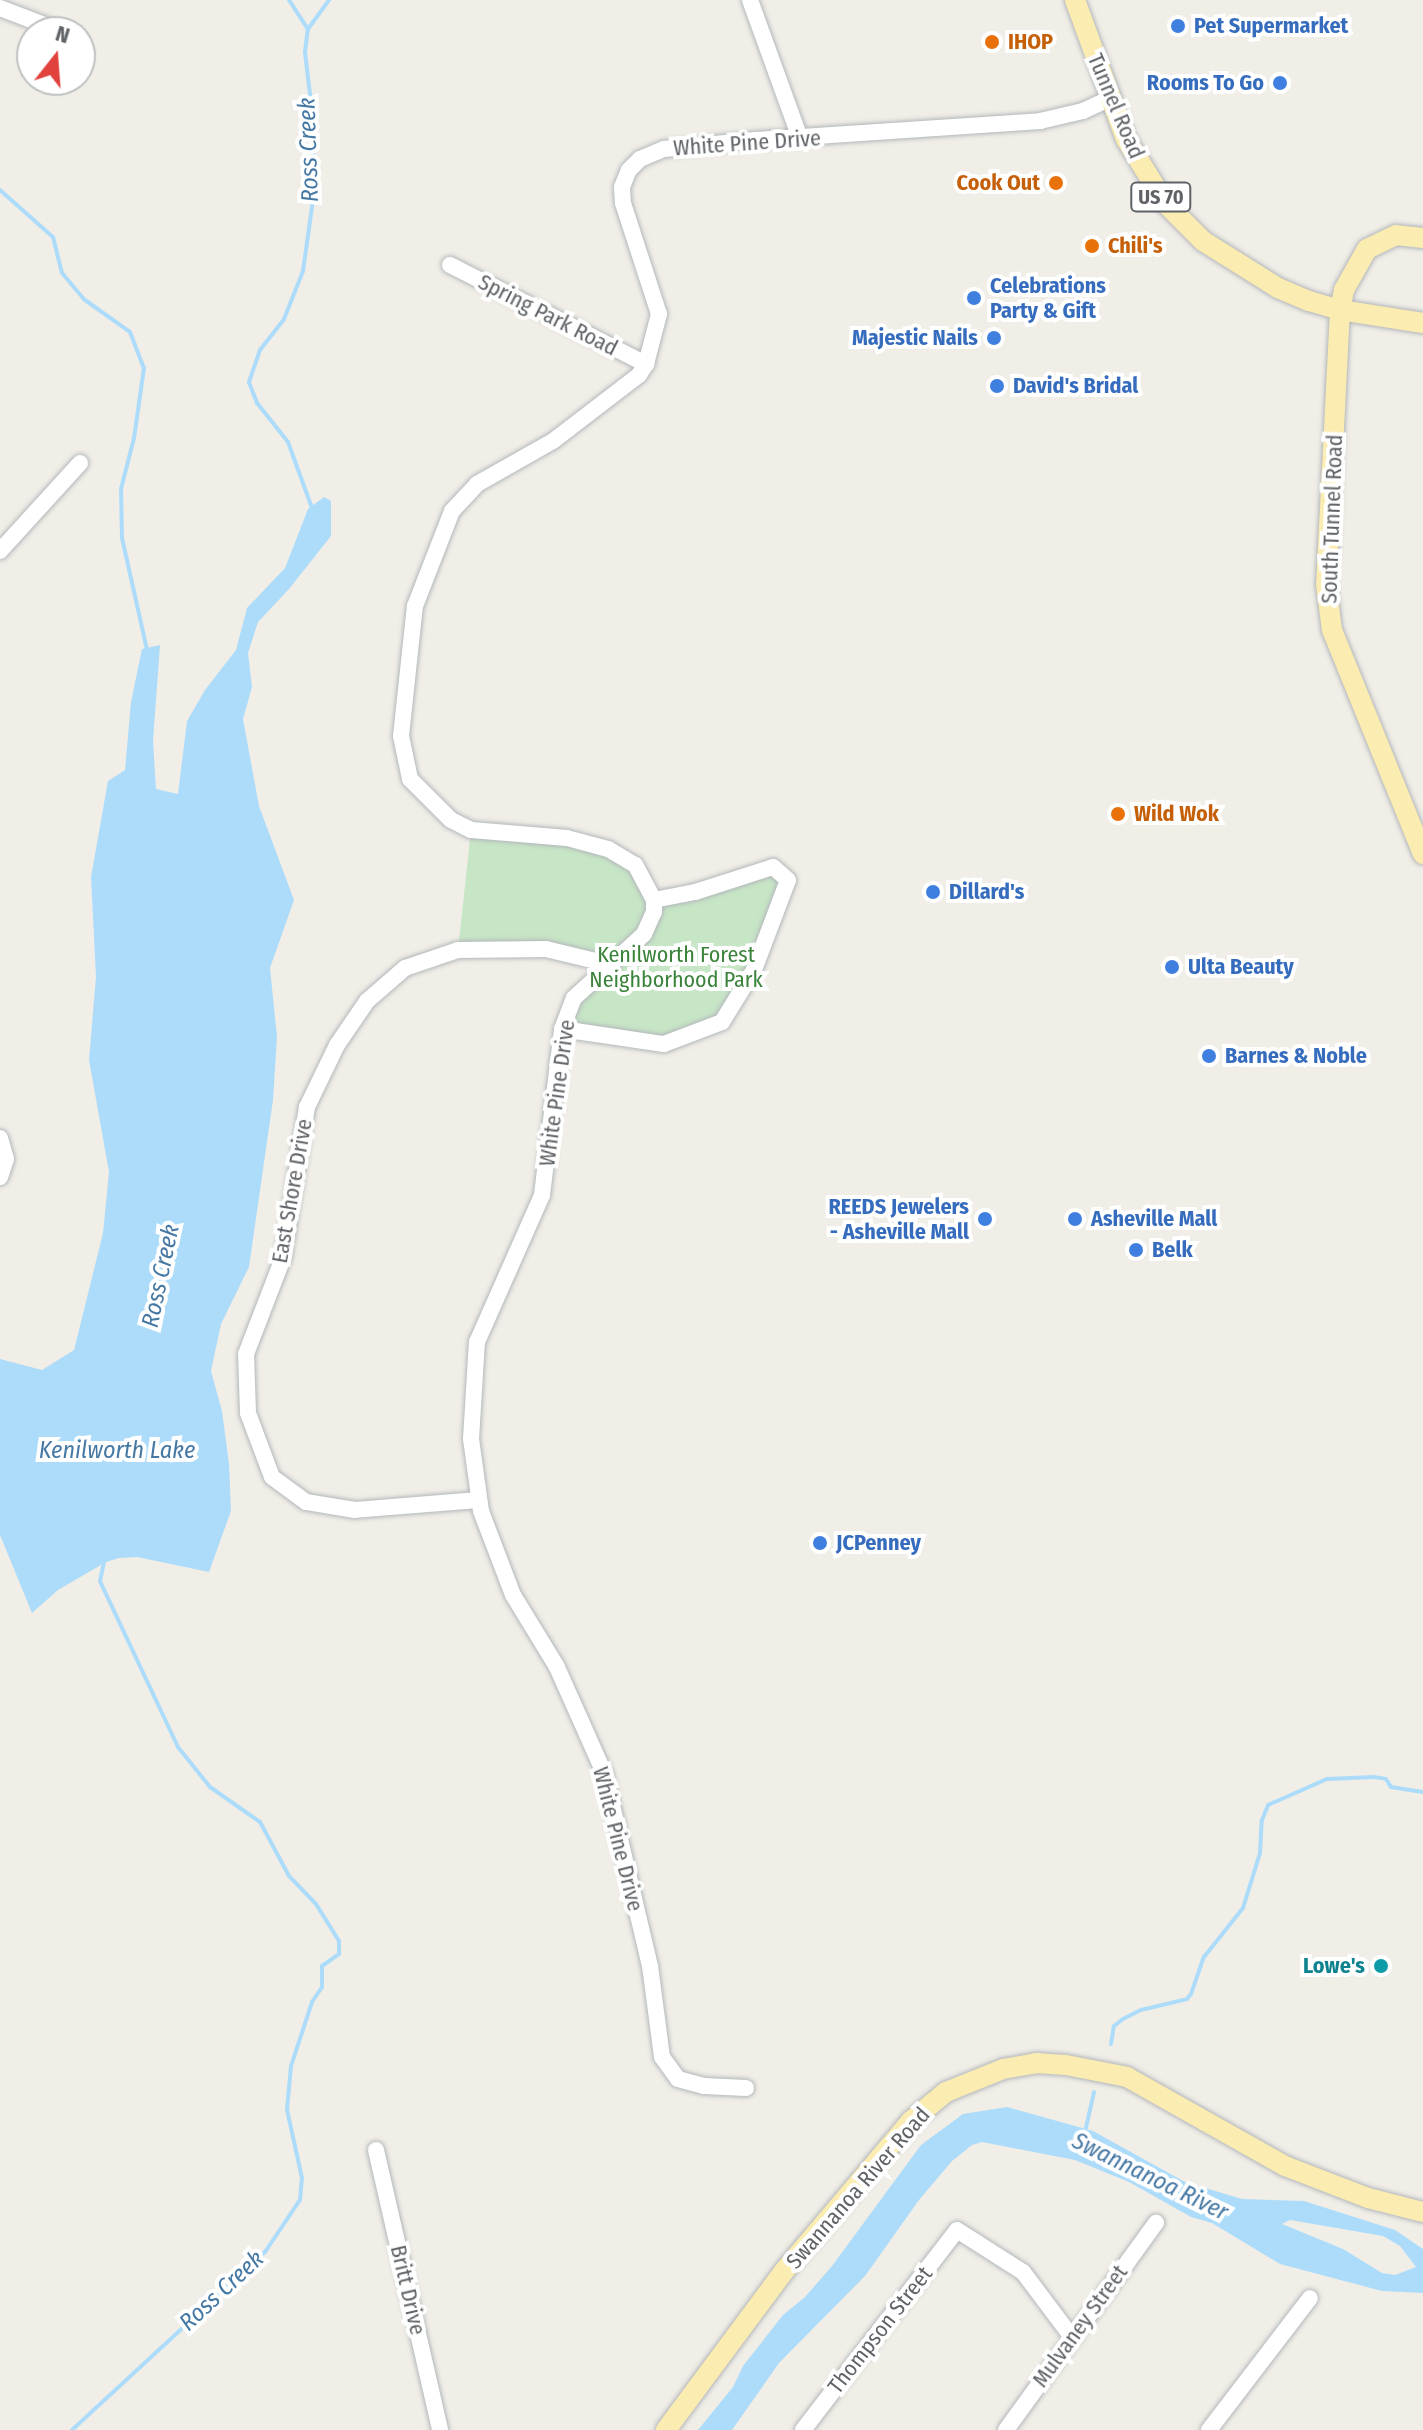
<!DOCTYPE html>
<html>
<head>
<meta charset="utf-8">
<style>
  body { margin:0 }
  #map { position:relative; width:1423px; height:2430px; overflow:hidden; background:#f0eee7; font-family:"Fira Sans Condensed",sans-serif }
  div>[style] { position:absolute }
  [style*='--x'] { left:calc(var(--x)*1px); top:calc(var(--y)*1px); width:calc(var(--w)*1px); rotate:calc(var(--a)*1deg) }
  .green>* { inset:0; background:#c7e6c6 }
  .water>* { inset:0; background:#addcfb }
  .stream>* { height:4px; margin:-2px; padding:0 2px; transform-origin:2px; border-radius:2px; background:#addcfb }
  .roads { filter:drop-shadow(0 0 2px #b4b7bb) drop-shadow(0 0 2px #b4b7bb) }
  .minor>* { height:16px; margin:-8px; padding:0 8px; transform-origin:8px; border-radius:8px; background:#fff }
  .major>* { height:20px; margin:-10px; padding:0 10px; transform-origin:10px; border-radius:10px; background:#fbecb1 }
  .dots>* { width:22px; height:22px; translate:-50% -50%; box-sizing:border-box; border:4px solid #fff; border-radius:50% }
  span { translate:-50% -50%; white-space:nowrap; text-align:center; line-height:1.15; -webkit-text-stroke:8px #fff; paint-order:stroke }
  .shield-label span { padding:2px 6px; background:#fff; border:2px solid; border-radius:6px; -webkit-text-stroke-width:0 }
  .shield-label { font-size:20px; color:#5f6367; font-weight:700 }
  .shop-label { font-size:22px; color:#366cbe; font-weight:700 }
  .left { translate:0 -50%; text-align:left }
  .right { translate:-100% -50%; text-align:right }
  .food-label { font-size:22px; color:#c56008; font-weight:700 }
  .street-label { font-size:22px; color:#5f6367 }
  .park-label { font-size:22px; color:#3a833a }
  .culture-label { font-size:22px; color:#0d838f; font-weight:700 }
  .water-label { font-size:24px; color:#4678a4; font-style:italic }
  .north { position:absolute; left:16px; top:16px; width:80px; height:80px; box-sizing:border-box; background:#fff; border:2px solid #bfc1c2; border-radius:50%; rotate:17deg; font-size:22px; font-weight:700; line-height:32px; text-align:center; color:#5f6367 }
  .north::after { content:''; display:block; margin:auto; width:28px; height:36px; background:#e1423d; clip-path:polygon(50% 0,100% 100%,50% 72%,0 100%) }
</style>
</head>
<body>
<div id="map">
  <div class="green">
    <i style="clip-path:polygon(471px 830px,567px 838px,635px 865px,654px 900px,773px 867px,788px 880px,722px 1022px,664px 1044px,562px 1029px,596px 974px,597px 960px,458px 950px)"></i>
  </div>
  <div class="water">
    <i style="clip-path:polygon(324px 497px,331px 501px,331px 536px,289px 589px,258px 622px,248px 653px,252px 687px,243px 719px,259px 806px,294px 900px,270px 968px,277px 1037px,273px 1100px,249px 1267px,221px 1324px,211px 1371px,222px 1411px,229px 1464px,231px 1511px,209px 1572px,137px 1557px,119px 1558px,106px 1562px,58px 1590px,32px 1613px,0 1535px,0 1359px,42px 1370px,74px 1350px,103px 1233px,109px 1172px,89px 1060px,96px 977px,91px 877px,108px 781px,125px 770px,131px 702px,142px 649px,160px 645px,153px 741px,156px 789px,178px 794px,187px 721px,205px 690px,236px 650px,247px 608px,285px 568px,308px 509px)"></i>
    <i style="clip-path:polygon(evenodd,1007px 2107px,1093px 2131px,1185px 2182px,1242px 2199px,1304px 2201px,1395px 2230px,1423px 2249px,1423px 2293px,1382px 2291px,1280px 2264px,1212px 2223px,1191px 2217px,1129px 2182px,1075px 2160px,982px 2142px,972px 2145px,952px 2161px,919px 2200px,865px 2276px,779px 2363px,732px 2430px,698px 2430px,733px 2387px,743px 2366px,783px 2315px,805px 2297px,832px 2266px,921px 2145px,963px 2114px,1007px 2107px,1290px 2220px,1383px 2236px,1400px 2246px,1416px 2267px,1395px 2275px,1382px 2273px,1343px 2249px,1282px 2224px,1290px 2220px)"></i>
  </div>
  <div class="stream">
    <i style="--x:289;--y:0;--w:35;--a:57"></i>
    <i style="--x:0;--y:190;--w:71;--a:41.6"></i>
    <i style="--x:53;--y:237;--w:37;--a:76"></i>
    <i style="--x:62;--y:273;--w:35;--a:50"></i>
    <i style="--x:85;--y:300;--w:55;--a:35.4"></i>
    <i style="--x:130;--y:332;--w:39;--a:69"></i>
    <i style="--x:144;--y:368;--w:71;--a:98.1"></i>
    <i style="--x:134;--y:438;--w:53;--a:104.3"></i>
    <i style="--x:121;--y:489;--w:49;--a:88.8"></i>
    <i style="--x:122;--y:538;--w:115;--a:77.4"></i>
    <i style="--x:312;--y:508;--w:70;--a:-110"></i>
    <i style="--x:288;--y:442;--w:50;--a:-128.5"></i>
    <i style="--x:257;--y:403;--w:22;--a:-111"></i>
    <i style="--x:249;--y:382;--w:34;--a:-71"></i>
    <i style="--x:260;--y:350;--w:39;--a:-52"></i>
    <i style="--x:284;--y:319;--w:52;--a:-68.4"></i>
    <i style="--x:303;--y:271;--w:79;--a:-82"></i>
    <i style="--x:314;--y:193;--w:82;--a:-91.4"></i>
    <i style="--x:312;--y:111;--w:59;--a:-96.8"></i>
    <i style="--x:305;--y:52;--w:23;--a:-83"></i>
    <i style="--x:308;--y:29;--w:36;--a:-54"></i>
    <i style="--x:1111;--y:2044;--w:18;--a:-81"></i>
    <i style="--x:1114;--y:2026;--w:11;--a:-38"></i>
    <i style="--x:1123;--y:2019;--w:20;--a:-27"></i>
    <i style="--x:1141;--y:2010;--w:47;--a:-13.4"></i>
    <i style="--x:1187;--y:1999;--w:6;--a:-51"></i>
    <i style="--x:1191;--y:1994;--w:39;--a:-71"></i>
    <i style="--x:1204;--y:1957;--w:63;--a:-51.5"></i>
    <i style="--x:1243;--y:1908;--w:58;--a:-72.8"></i>
    <i style="--x:1260;--y:1853;--w:33;--a:-87"></i>
    <i style="--x:1262;--y:1820;--w:16;--a:-68"></i>
    <i style="--x:1268;--y:1805;--w:64;--a:-23.8"></i>
    <i style="--x:1327;--y:1779;--w:47;--a:-2.4"></i>
    <i style="--x:1374;--y:1777;--w:12;--a:9"></i>
    <i style="--x:1386;--y:1779;--w:9;--a:58"></i>
    <i style="--x:1391;--y:1787;--w:32;--a:9"></i>
    <i style="--x:1085;--y:2132;--w:41;--a:-77.3"></i>
    <i style="--x:72;--y:2430;--w:263;--a:-42.7"></i>
    <i style="--x:265;--y:2252;--w:63;--a:-56.1"></i>
    <i style="--x:300;--y:2200;--w:22;--a:-85"></i>
    <i style="--x:302;--y:2178;--w:70;--a:-102.4"></i>
    <i style="--x:287;--y:2110;--w:44;--a:-84.8"></i>
    <i style="--x:291;--y:2066;--w:67;--a:-71.8"></i>
    <i style="--x:312;--y:2002;--w:18;--a:-56"></i>
    <i style="--x:322;--y:1987;--w:21;--a:-90"></i>
    <i style="--x:322;--y:1966;--w:21;--a:-35"></i>
    <i style="--x:339;--y:1954;--w:13;--a:-90"></i>
    <i style="--x:339;--y:1941;--w:44;--a:-121.9"></i>
    <i style="--x:316;--y:1904;--w:39;--a:-134"></i>
    <i style="--x:289;--y:1876;--w:61;--a:-118.2"></i>
    <i style="--x:260;--y:1822;--w:61;--a:-145"></i>
    <i style="--x:210;--y:1787;--w:51;--a:-128.7"></i>
    <i style="--x:178;--y:1747;--w:183;--a:-115.2"></i>
    <i style="--x:100;--y:1581;--w:24;--a:-78"></i>
  </div>
  <div class="roads">
    <div class="minor">
      <i style="--x:750;--y:0;--w:147;--a:70.1"></i>
      <i style="--x:0;--y:8;--w:67;--a:20.9"></i>
      <i style="--x:80;--y:50;--w:3;--a:45"></i>
      <i style="--x:450;--y:265;--w:220;--a:26.8"></i>
      <i style="--x:0;--y:551;--w:119;--a:-47.7"></i>
      <i style="--x:562;--y:1029;--w:103;--a:8.4"></i>
      <i style="--x:664;--y:1044;--w:62;--a:-20.8"></i>
      <i style="--x:722;--y:1022;--w:61;--a:-58.4"></i>
      <i style="--x:754;--y:970;--w:96;--a:-69.3"></i>
      <i style="--x:788;--y:880;--w:20;--a:-139"></i>
      <i style="--x:773;--y:867;--w:82;--a:162.2"></i>
      <i style="--x:695;--y:892;--w:42;--a:169"></i>
      <i style="--x:0;--y:1138;--w:22;--a:74"></i>
      <i style="--x:6;--y:1159;--w:19;--a:108"></i>
      <i style="--x:478;--y:1500;--w:123;--a:175.4"></i>
      <i style="--x:355;--y:1510;--w:50;--a:-170.7"></i>
      <i style="--x:306;--y:1502;--w:42;--a:-143.7"></i>
      <i style="--x:272;--y:1477;--w:68;--a:-110.6"></i>
      <i style="--x:248;--y:1413;--w:59;--a:-91.9"></i>
      <i style="--x:246;--y:1354;--w:103;--a:-68.9"></i>
      <i style="--x:283;--y:1258;--w:153;--a:-81"></i>
      <i style="--x:307;--y:1107;--w:69;--a:-64.2"></i>
      <i style="--x:337;--y:1045;--w:53;--a:-55.7"></i>
      <i style="--x:367;--y:1001;--w:50;--a:-41"></i>
      <i style="--x:405;--y:968;--w:56;--a:-18.8"></i>
      <i style="--x:458;--y:950;--w:88;--a:-0.7"></i>
      <i style="--x:546;--y:949;--w:64;--a:13.6"></i>
      <i style="--x:746;--y:2088;--w:42;--a:-177.3"></i>
      <i style="--x:704;--y:2086;--w:27;--a:-165"></i>
      <i style="--x:678;--y:2079;--w:27;--a:-126"></i>
      <i style="--x:662;--y:2057;--w:92;--a:-97.5"></i>
      <i style="--x:650;--y:1966;--w:196;--a:-103.3"></i>
      <i style="--x:605;--y:1775;--w:118;--a:-114"></i>
      <i style="--x:557;--y:1667;--w:84;--a:-121.4"></i>
      <i style="--x:513;--y:1595;--w:90;--a:-110.9"></i>
      <i style="--x:481;--y:1511;--w:73;--a:-97.9"></i>
      <i style="--x:471;--y:1439;--w:97;--a:-86.5"></i>
      <i style="--x:477;--y:1342;--w:161;--a:-66.1"></i>
      <i style="--x:542;--y:1195;--w:167;--a:-83.1"></i>
      <i style="--x:562;--y:1029;--w:33;--a:-69"></i>
      <i style="--x:574;--y:998;--w:95;--a:-42.4"></i>
      <i style="--x:644;--y:934;--w:24;--a:-66"></i>
      <i style="--x:654;--y:912;--w:12;--a:-90"></i>
      <i style="--x:654;--y:900;--w:40;--a:-118"></i>
      <i style="--x:635;--y:865;--w:31;--a:-149"></i>
      <i style="--x:608;--y:849;--w:42;--a:-165"></i>
      <i style="--x:567;--y:838;--w:96;--a:-175.2"></i>
      <i style="--x:471;--y:830;--w:22;--a:-153"></i>
      <i style="--x:451;--y:820;--w:58;--a:-135"></i>
      <i style="--x:410;--y:779;--w:44;--a:-101.8"></i>
      <i style="--x:401;--y:736;--w:131;--a:-83.9"></i>
      <i style="--x:415;--y:606;--w:102;--a:-68.7"></i>
      <i style="--x:452;--y:511;--w:37;--a:-47"></i>
      <i style="--x:477;--y:484;--w:87;--a:-29.5"></i>
      <i style="--x:553;--y:441;--w:108;--a:-37.5"></i>
      <i style="--x:639;--y:375;--w:13;--a:-58"></i>
      <i style="--x:646;--y:364;--w:52;--a:-75.4"></i>
      <i style="--x:659;--y:314;--w:117;--a:-108"></i>
      <i style="--x:623;--y:203;--w:16;--a:-94"></i>
      <i style="--x:622;--y:187;--w:18;--a:-68"></i>
      <i style="--x:629;--y:170;--w:16;--a:-45"></i>
      <i style="--x:640;--y:159;--w:26;--a:-23"></i>
      <i style="--x:664;--y:149;--w:92;--a:-5.6"></i>
      <i style="--x:756;--y:140;--w:285;--a:-3.8"></i>
      <i style="--x:1040;--y:121;--w:44;--a:-13.1"></i>
      <i style="--x:1083;--y:111;--w:29;--a:-25"></i>
      <i style="--x:376;--y:2150;--w:287;--a:77.1"></i>
      <i style="--x:803;--y:2430;--w:252;--a:-52.4"></i>
      <i style="--x:957;--y:2230;--w:78;--a:32.5"></i>
      <i style="--x:1023;--y:2272;--w:80;--a:53.1"></i>
      <i style="--x:1006;--y:2430;--w:256;--a:-54.1"></i>
      <i style="--x:1209;--y:2430;--w:166;--a:-52.6"></i>
    </div>
    <div class="major">
      <i style="--x:1075;--y:0;--w:148;--a:69.9"></i>
      <i style="--x:1126;--y:139;--w:75;--a:58.6"></i>
      <i style="--x:1165;--y:203;--w:54;--a:45"></i>
      <i style="--x:1203;--y:241;--w:89;--a:32.1"></i>
      <i style="--x:1278;--y:288;--w:34;--a:23"></i>
      <i style="--x:1309;--y:301;--w:32;--a:16"></i>
      <i style="--x:1340;--y:310;--w:84;--a:8.9"></i>
      <i style="--x:1423;--y:238;--w:27;--a:-174"></i>
      <i style="--x:1396;--y:235;--w:32;--a:154"></i>
      <i style="--x:1367;--y:249;--w:47;--a:119.3"></i>
      <i style="--x:1344;--y:290;--w:20;--a:101"></i>
      <i style="--x:1340;--y:310;--w:274;--a:92.9"></i>
      <i style="--x:1326;--y:584;--w:46;--a:82.6"></i>
      <i style="--x:1332;--y:630;--w:242;--a:67.9"></i>
      <i style="--x:666;--y:2430;--w:199;--a:-53.4"></i>
      <i style="--x:785;--y:2270;--w:195;--a:-49.8"></i>
      <i style="--x:911;--y:2121;--w:45;--a:-39.6"></i>
      <i style="--x:946;--y:2092;--w:61;--a:-22"></i>
      <i style="--x:1003;--y:2069;--w:34;--a:-10"></i>
      <i style="--x:1036;--y:2063;--w:30;--a:4"></i>
      <i style="--x:1066;--y:2065;--w:62;--a:11.1"></i>
      <i style="--x:1127;--y:2077;--w:181;--a:29.4"></i>
      <i style="--x:1285;--y:2166;--w:89;--a:21.1"></i>
      <i style="--x:1368;--y:2198;--w:57;--a:14.3"></i>
    </div>
  </div>
  <div class="dots">
    <i style="left:1178px;top:26px;background:#3f7fe0"></i>
    <i style="left:992px;top:42px;background:#e8710a"></i>
    <i style="left:1280px;top:83px;background:#3f7fe0"></i>
    <i style="left:1056px;top:183px;background:#e8710a"></i>
    <i style="left:1092px;top:246px;background:#e8710a"></i>
    <i style="left:974px;top:298px;background:#3f7fe0"></i>
    <i style="left:994px;top:338px;background:#3f7fe0"></i>
    <i style="left:997px;top:386px;background:#3f7fe0"></i>
    <i style="left:1118px;top:814px;background:#e8710a"></i>
    <i style="left:933px;top:892px;background:#3f7fe0"></i>
    <i style="left:1172px;top:967px;background:#3f7fe0"></i>
    <i style="left:1209px;top:1056px;background:#3f7fe0"></i>
    <i style="left:985px;top:1219px;background:#3f7fe0"></i>
    <i style="left:1075px;top:1219px;background:#3f7fe0"></i>
    <i style="left:1136px;top:1250px;background:#3f7fe0"></i>
    <i style="left:820px;top:1543px;background:#3f7fe0"></i>
    <i style="left:1381px;top:1966px;background:#0f9aa8"></i>
  </div>
  <div class="shield-label">
    <span style="left:1161px;top:197px">US 70</span>
  </div>
  <div class="shop-label">
    <span class="left" style="left:1194px;top:26px">Pet Supermarket</span>
    <span class="right" style="left:1264px;top:83px">Rooms To Go</span>
    <span class="left" style="left:990px;top:298px">Celebrations<br>Party &amp; Gift</span>
    <span class="right" style="left:978px;top:338px">Majestic Nails</span>
    <span class="left" style="left:1013px;top:386px">David's Bridal</span>
    <span class="left" style="left:949px;top:892px">Dillard's</span>
    <span class="left" style="left:1188px;top:967px">Ulta Beauty</span>
    <span class="left" style="left:1225px;top:1056px">Barnes &amp; Noble</span>
    <span class="right" style="left:969px;top:1219px">REEDS Jewelers<br>- Asheville Mall</span>
    <span class="left" style="left:1091px;top:1219px">Asheville Mall</span>
    <span class="left" style="left:1152px;top:1250px">Belk</span>
    <span class="left" style="left:836px;top:1543px">JCPenney</span>
  </div>
  <div class="food-label">
    <span class="left" style="left:1008px;top:42px">IHOP</span>
    <span class="right" style="left:1040px;top:183px">Cook Out</span>
    <span class="left" style="left:1108px;top:246px">Chili's</span>
    <span class="left" style="left:1134px;top:814px">Wild Wok</span>
  </div>
  <div class="street-label">
    <span style="left:1116px;top:106px;rotate:67deg">Tunnel Road</span>
    <span style="left:747px;top:143px;rotate:-4deg">White Pine Drive</span>
    <span style="left:548px;top:315px;rotate:27deg">Spring Park Road</span>
    <span style="left:1332px;top:519px;rotate:-88deg">South Tunnel Road</span>
    <span style="left:557px;top:1093px;rotate:-82deg">White Pine Drive</span>
    <span style="left:292px;top:1191px;rotate:-80deg">East Shore Drive</span>
    <span style="left:618px;top:1839px;rotate:76deg">White Pine Drive</span>
    <span style="left:858px;top:2188px;rotate:-49deg">Swannanoa River Road</span>
    <span style="left:408px;top:2290px;rotate:77deg">Britt Drive</span>
    <span style="left:1080px;top:2326px;rotate:-54deg">Mulvaney Street</span>
    <span style="left:880px;top:2330px;rotate:-52deg">Thompson Street</span>
  </div>
  <div class="park-label">
    <span style="left:676px;top:967px">Kenilworth Forest<br>Neighborhood Park</span>
  </div>
  <div class="culture-label">
    <span class="right" style="left:1365px;top:1966px">Lowe's</span>
  </div>
  <div class="water-label">
    <span style="left:309px;top:150px;rotate:-92deg">Ross Creek</span>
    <span style="left:161px;top:1276px;rotate:-78deg">Ross Creek</span>
    <span style="left:117px;top:1451px">Kenilworth Lake</span>
    <span style="left:1150px;top:2177px;rotate:26deg">Swannanoa River</span>
    <span style="left:222px;top:2291px;rotate:-43deg">Ross Creek</span>
  </div>
  <div class="north">N</div>
</div>
</body>
</html>
